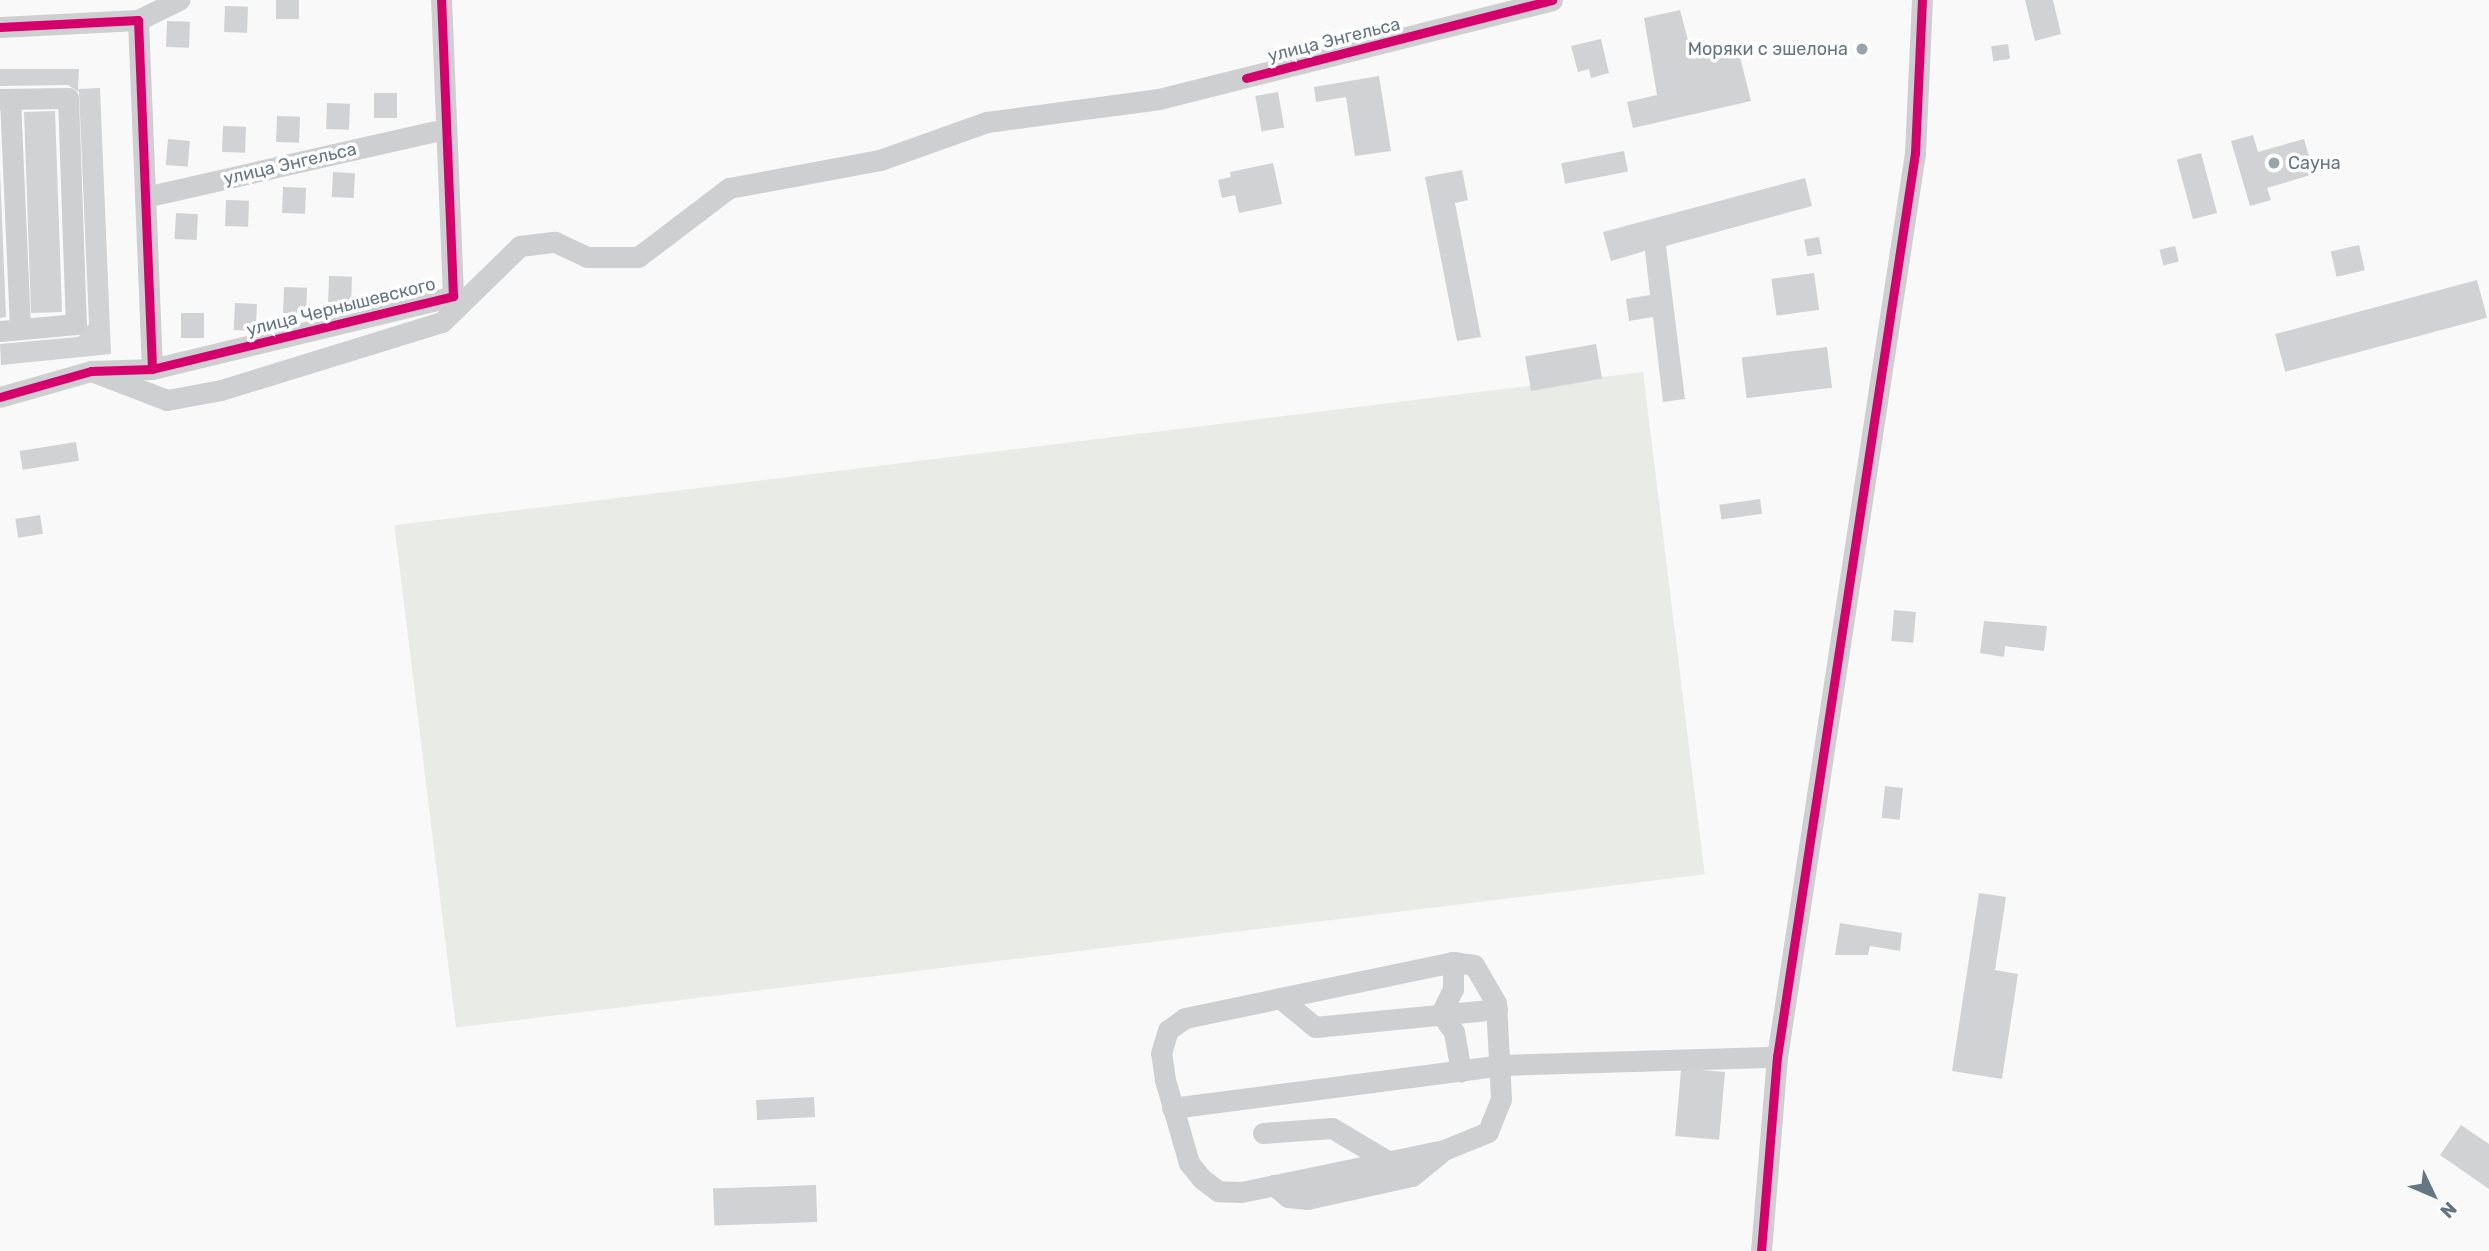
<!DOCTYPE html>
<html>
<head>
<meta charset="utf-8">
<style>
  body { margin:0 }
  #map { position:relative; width:2489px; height:1251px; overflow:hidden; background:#f9f9f9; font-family:Rubik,sans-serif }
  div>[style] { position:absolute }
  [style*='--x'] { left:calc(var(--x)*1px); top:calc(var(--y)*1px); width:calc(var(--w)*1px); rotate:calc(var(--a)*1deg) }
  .green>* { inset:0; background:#e8ebe6; transform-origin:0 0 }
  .building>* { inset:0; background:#d0d2d3; transform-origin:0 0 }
  .minor>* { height:21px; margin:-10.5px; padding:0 10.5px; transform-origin:10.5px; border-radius:10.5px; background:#cecfd0 }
  .cycleway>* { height:9px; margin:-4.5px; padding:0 4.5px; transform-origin:4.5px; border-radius:4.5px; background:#d6006c }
  .dots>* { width:19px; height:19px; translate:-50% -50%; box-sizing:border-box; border:4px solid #fff; border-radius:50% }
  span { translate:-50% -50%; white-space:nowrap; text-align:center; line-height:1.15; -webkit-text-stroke:7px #fff; paint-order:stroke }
  .street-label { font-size:18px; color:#657683 }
  .poi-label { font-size:18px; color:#657683 }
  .right { translate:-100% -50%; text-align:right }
  .left { translate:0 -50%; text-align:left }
  .north { position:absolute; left:2398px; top:1160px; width:70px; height:70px; -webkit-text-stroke:5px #fff; paint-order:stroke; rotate:134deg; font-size:19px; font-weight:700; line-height:28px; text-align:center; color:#657683 }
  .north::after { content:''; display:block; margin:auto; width:24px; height:32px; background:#657683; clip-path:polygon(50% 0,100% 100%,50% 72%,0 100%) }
</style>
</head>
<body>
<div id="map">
  <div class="green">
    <i style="left:1643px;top:372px;width:506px;height:1258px;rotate:83deg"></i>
  </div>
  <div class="building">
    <i style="left:276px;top:0;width:23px;height:19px"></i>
    <i style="clip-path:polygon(2025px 0,2053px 0,2061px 34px,2035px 41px)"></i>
    <i style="left:225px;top:6px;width:23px;height:26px;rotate:2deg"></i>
    <i style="clip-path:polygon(1680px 10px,1693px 59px,1738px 49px,1751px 101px,1633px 128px,1627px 102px,1657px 95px,1644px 18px)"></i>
    <i style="left:167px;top:21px;width:23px;height:26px;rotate:2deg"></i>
    <i style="clip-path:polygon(1601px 39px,1609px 73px,1591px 78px,1589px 69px,1578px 72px,1571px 46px)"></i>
    <i style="left:2008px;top:44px;width:15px;height:17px;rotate:82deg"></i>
    <i style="clip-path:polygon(0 69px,79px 69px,78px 89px,100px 88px,111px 354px,1px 365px,0 344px,78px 337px,89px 324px,79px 92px,68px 85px,0 86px)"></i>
    <i style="clip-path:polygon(1379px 76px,1391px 151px,1355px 156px,1346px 97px,1316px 102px,1314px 87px)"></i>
    <i style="left:1278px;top:92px;width:36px;height:23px;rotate:80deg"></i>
    <i style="left:374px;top:93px;width:23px;height:25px"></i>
    <i style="left:327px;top:103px;width:23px;height:26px;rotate:2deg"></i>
    <i style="left:55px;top:111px;width:201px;height:31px;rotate:88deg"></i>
    <i style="left:277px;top:116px;width:23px;height:26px;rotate:2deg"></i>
    <i style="left:223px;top:126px;width:23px;height:26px;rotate:2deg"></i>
    <i style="clip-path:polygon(2253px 135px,2258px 152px,2304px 139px,2314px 174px,2267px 188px,2271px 200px,2250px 206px,2231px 141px)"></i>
    <i style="left:168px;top:139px;width:22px;height:26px;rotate:5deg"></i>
    <i style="left:1624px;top:151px;width:21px;height:64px;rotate:79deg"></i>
    <i style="left:2201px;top:153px;width:62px;height:25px;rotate:75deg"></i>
    <i style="clip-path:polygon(1273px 163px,1282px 204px,1239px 213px,1235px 195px,1222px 198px,1218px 180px,1231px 177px,1230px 172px)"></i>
    <i style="clip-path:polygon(1462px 170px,1468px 200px,1455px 203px,1481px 337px,1457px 341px,1425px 177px)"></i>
    <i style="clip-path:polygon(0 171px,6px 317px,0 318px)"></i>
    <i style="left:333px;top:172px;width:22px;height:25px;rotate:3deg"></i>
    <i style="clip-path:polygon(1805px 178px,1812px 206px,1666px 246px,1685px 399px,1663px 402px,1653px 317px,1629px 321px,1626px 299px,1650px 295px,1645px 251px,1611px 261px,1603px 232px)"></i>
    <i style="left:283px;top:187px;width:23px;height:26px;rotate:2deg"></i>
    <i style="left:226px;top:200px;width:23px;height:26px;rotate:2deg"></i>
    <i style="left:176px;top:213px;width:22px;height:26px;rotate:3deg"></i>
    <i style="left:1819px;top:237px;width:17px;height:15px;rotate:80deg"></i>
    <i style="left:2359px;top:245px;width:26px;height:29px;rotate:77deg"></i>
    <i style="left:2175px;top:246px;width:16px;height:16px;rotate:76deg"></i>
    <i style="left:1814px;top:273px;width:37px;height:43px;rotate:82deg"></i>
    <i style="left:329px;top:276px;width:23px;height:26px;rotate:2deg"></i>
    <i style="left:2477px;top:280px;width:39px;height:209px;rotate:75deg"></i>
    <i style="left:284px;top:287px;width:23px;height:26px;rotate:2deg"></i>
    <i style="left:235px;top:303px;width:22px;height:27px;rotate:3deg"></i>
    <i style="left:181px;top:313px;width:23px;height:25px"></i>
    <i style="left:1596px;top:344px;width:35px;height:72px;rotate:80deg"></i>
    <i style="left:1827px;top:347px;width:41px;height:86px;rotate:83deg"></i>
    <i style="left:76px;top:442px;width:19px;height:57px;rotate:81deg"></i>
    <i style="left:1760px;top:499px;width:15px;height:41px;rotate:82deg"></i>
    <i style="left:40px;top:515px;width:19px;height:25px;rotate:81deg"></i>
    <i style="left:1894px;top:610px;width:22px;height:31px;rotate:5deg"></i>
    <i style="clip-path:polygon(1984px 621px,2047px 626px,2044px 651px,2005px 646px,2004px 657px,1980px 653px)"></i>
    <i style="left:1885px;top:786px;width:18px;height:32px;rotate:6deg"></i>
    <i style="clip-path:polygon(1979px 893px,2006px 897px,1995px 970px,2018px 974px,2002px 1079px,1952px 1071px)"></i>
    <i style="clip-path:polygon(1840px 923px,1902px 933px,1900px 951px,1870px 946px,1868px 955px,1835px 955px)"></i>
    <i style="left:1725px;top:1072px;width:68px;height:44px;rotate:95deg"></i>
    <i style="left:814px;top:1097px;width:20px;height:58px;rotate:87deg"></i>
    <i style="clip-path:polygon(2461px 1125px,2489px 1144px,2489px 1189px,2440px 1155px)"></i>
    <i style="left:816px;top:1185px;width:37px;height:103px;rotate:88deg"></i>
  </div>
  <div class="minor">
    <i style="--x:138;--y:20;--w:46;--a:-26"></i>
    <i style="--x:0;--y:27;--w:138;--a:-2.9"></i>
    <i style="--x:138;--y:20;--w:349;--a:87.7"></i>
    <i style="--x:152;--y:369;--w:61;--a:178.1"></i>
    <i style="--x:91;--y:371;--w:95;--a:164.1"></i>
    <i style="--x:0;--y:99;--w:68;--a:-0.8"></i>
    <i style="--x:68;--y:98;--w:226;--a:88"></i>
    <i style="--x:76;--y:324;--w:76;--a:174.7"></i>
    <i style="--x:10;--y:99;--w:230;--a:87.5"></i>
    <i style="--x:145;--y:197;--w:297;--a:-12.8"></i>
    <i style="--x:152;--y:369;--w:310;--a:-13.6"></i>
    <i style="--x:453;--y:296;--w:296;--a:-92.3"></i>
    <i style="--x:91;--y:371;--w:81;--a:20.9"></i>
    <i style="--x:167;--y:400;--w:55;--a:-10.5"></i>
    <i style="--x:221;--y:390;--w:231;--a:-17.1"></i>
    <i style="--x:442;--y:322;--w:109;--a:-44.3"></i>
    <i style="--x:520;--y:246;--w:35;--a:-7"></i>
    <i style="--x:555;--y:242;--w:35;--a:25"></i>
    <i style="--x:587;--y:257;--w:51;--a:0"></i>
    <i style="--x:638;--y:257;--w:114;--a:-37.2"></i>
    <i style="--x:729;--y:188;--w:154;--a:-10.5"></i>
    <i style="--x:880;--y:160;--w:114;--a:-19.6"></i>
    <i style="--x:987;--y:122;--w:174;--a:-7.6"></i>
    <i style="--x:1159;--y:99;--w:405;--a:-14.1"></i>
    <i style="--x:1453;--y:962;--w:21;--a:8"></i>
    <i style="--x:1474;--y:965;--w:44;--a:59.9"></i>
    <i style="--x:1496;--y:1003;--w:96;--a:87"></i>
    <i style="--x:1501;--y:1099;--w:35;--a:112"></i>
    <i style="--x:1488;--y:1132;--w:48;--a:157.8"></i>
    <i style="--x:1444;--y:1150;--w:207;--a:168.3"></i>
    <i style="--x:1241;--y:1192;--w:23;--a:-178"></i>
    <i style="--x:1218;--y:1191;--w:20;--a:-143"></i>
    <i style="--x:1202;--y:1179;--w:21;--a:-129"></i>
    <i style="--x:1189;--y:1163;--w:86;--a:-106.1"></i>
    <i style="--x:1165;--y:1080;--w:27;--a:-98"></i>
    <i style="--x:1161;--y:1053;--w:24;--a:-73"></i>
    <i style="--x:1168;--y:1030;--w:21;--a:-35"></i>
    <i style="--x:1185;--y:1018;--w:274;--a:-11.8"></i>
    <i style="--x:1453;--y:962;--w:27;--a:90"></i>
    <i style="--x:1453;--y:989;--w:28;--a:116"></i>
    <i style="--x:1441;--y:1014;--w:22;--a:54"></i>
    <i style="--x:1454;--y:1032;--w:40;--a:80"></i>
    <i style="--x:1280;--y:998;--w:45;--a:39.6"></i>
    <i style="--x:1315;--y:1027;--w:183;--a:-5.6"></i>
    <i style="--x:1172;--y:1108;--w:332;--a:-7.4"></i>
    <i style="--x:1501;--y:1065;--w:276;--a:-1.7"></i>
    <i style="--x:1263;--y:1133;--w:69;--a:-4.1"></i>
    <i style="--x:1332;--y:1128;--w:66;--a:30.8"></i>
    <i style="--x:1274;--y:1185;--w:18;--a:41"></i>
    <i style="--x:1288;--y:1197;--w:19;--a:6"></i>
    <i style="--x:1307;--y:1199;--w:107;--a:-12.4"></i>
    <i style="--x:1412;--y:1176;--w:36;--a:-39"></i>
    <i style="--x:1761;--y:1251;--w:195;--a:-85.3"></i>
    <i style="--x:1777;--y:1057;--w:914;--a:-81.32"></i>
    <i style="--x:1915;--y:153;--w:153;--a:-87.4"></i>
  </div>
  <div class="cycleway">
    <i style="--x:0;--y:27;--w:138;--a:-2.9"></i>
    <i style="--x:138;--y:20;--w:349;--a:87.7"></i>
    <i style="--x:152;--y:369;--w:61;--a:178.1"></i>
    <i style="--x:91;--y:371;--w:95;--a:164.1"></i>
    <i style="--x:1246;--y:78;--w:316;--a:-14.3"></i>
    <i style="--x:152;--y:369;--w:310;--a:-13.6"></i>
    <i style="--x:453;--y:296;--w:296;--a:-92.3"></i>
    <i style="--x:1761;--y:1251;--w:195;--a:-85.3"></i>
    <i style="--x:1777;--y:1057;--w:914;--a:-81.32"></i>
    <i style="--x:1915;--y:153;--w:153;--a:-87.4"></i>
  </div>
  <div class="dots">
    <i style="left:1862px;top:49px;background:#99a4ac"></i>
    <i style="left:2274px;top:163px;background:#99a4ac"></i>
  </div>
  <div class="street-label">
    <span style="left:1334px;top:40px;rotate:-14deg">улица Энгельса</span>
    <span style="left:290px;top:164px;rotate:-13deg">улица Энгельса</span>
    <span style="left:341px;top:307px;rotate:-14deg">улица Чернышевского</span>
  </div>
  <div class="poi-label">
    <span class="right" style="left:1848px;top:49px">Моряки с эшелона</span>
    <span class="left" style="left:2288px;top:163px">Сауна</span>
  </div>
  <div class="north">N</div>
</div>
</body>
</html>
